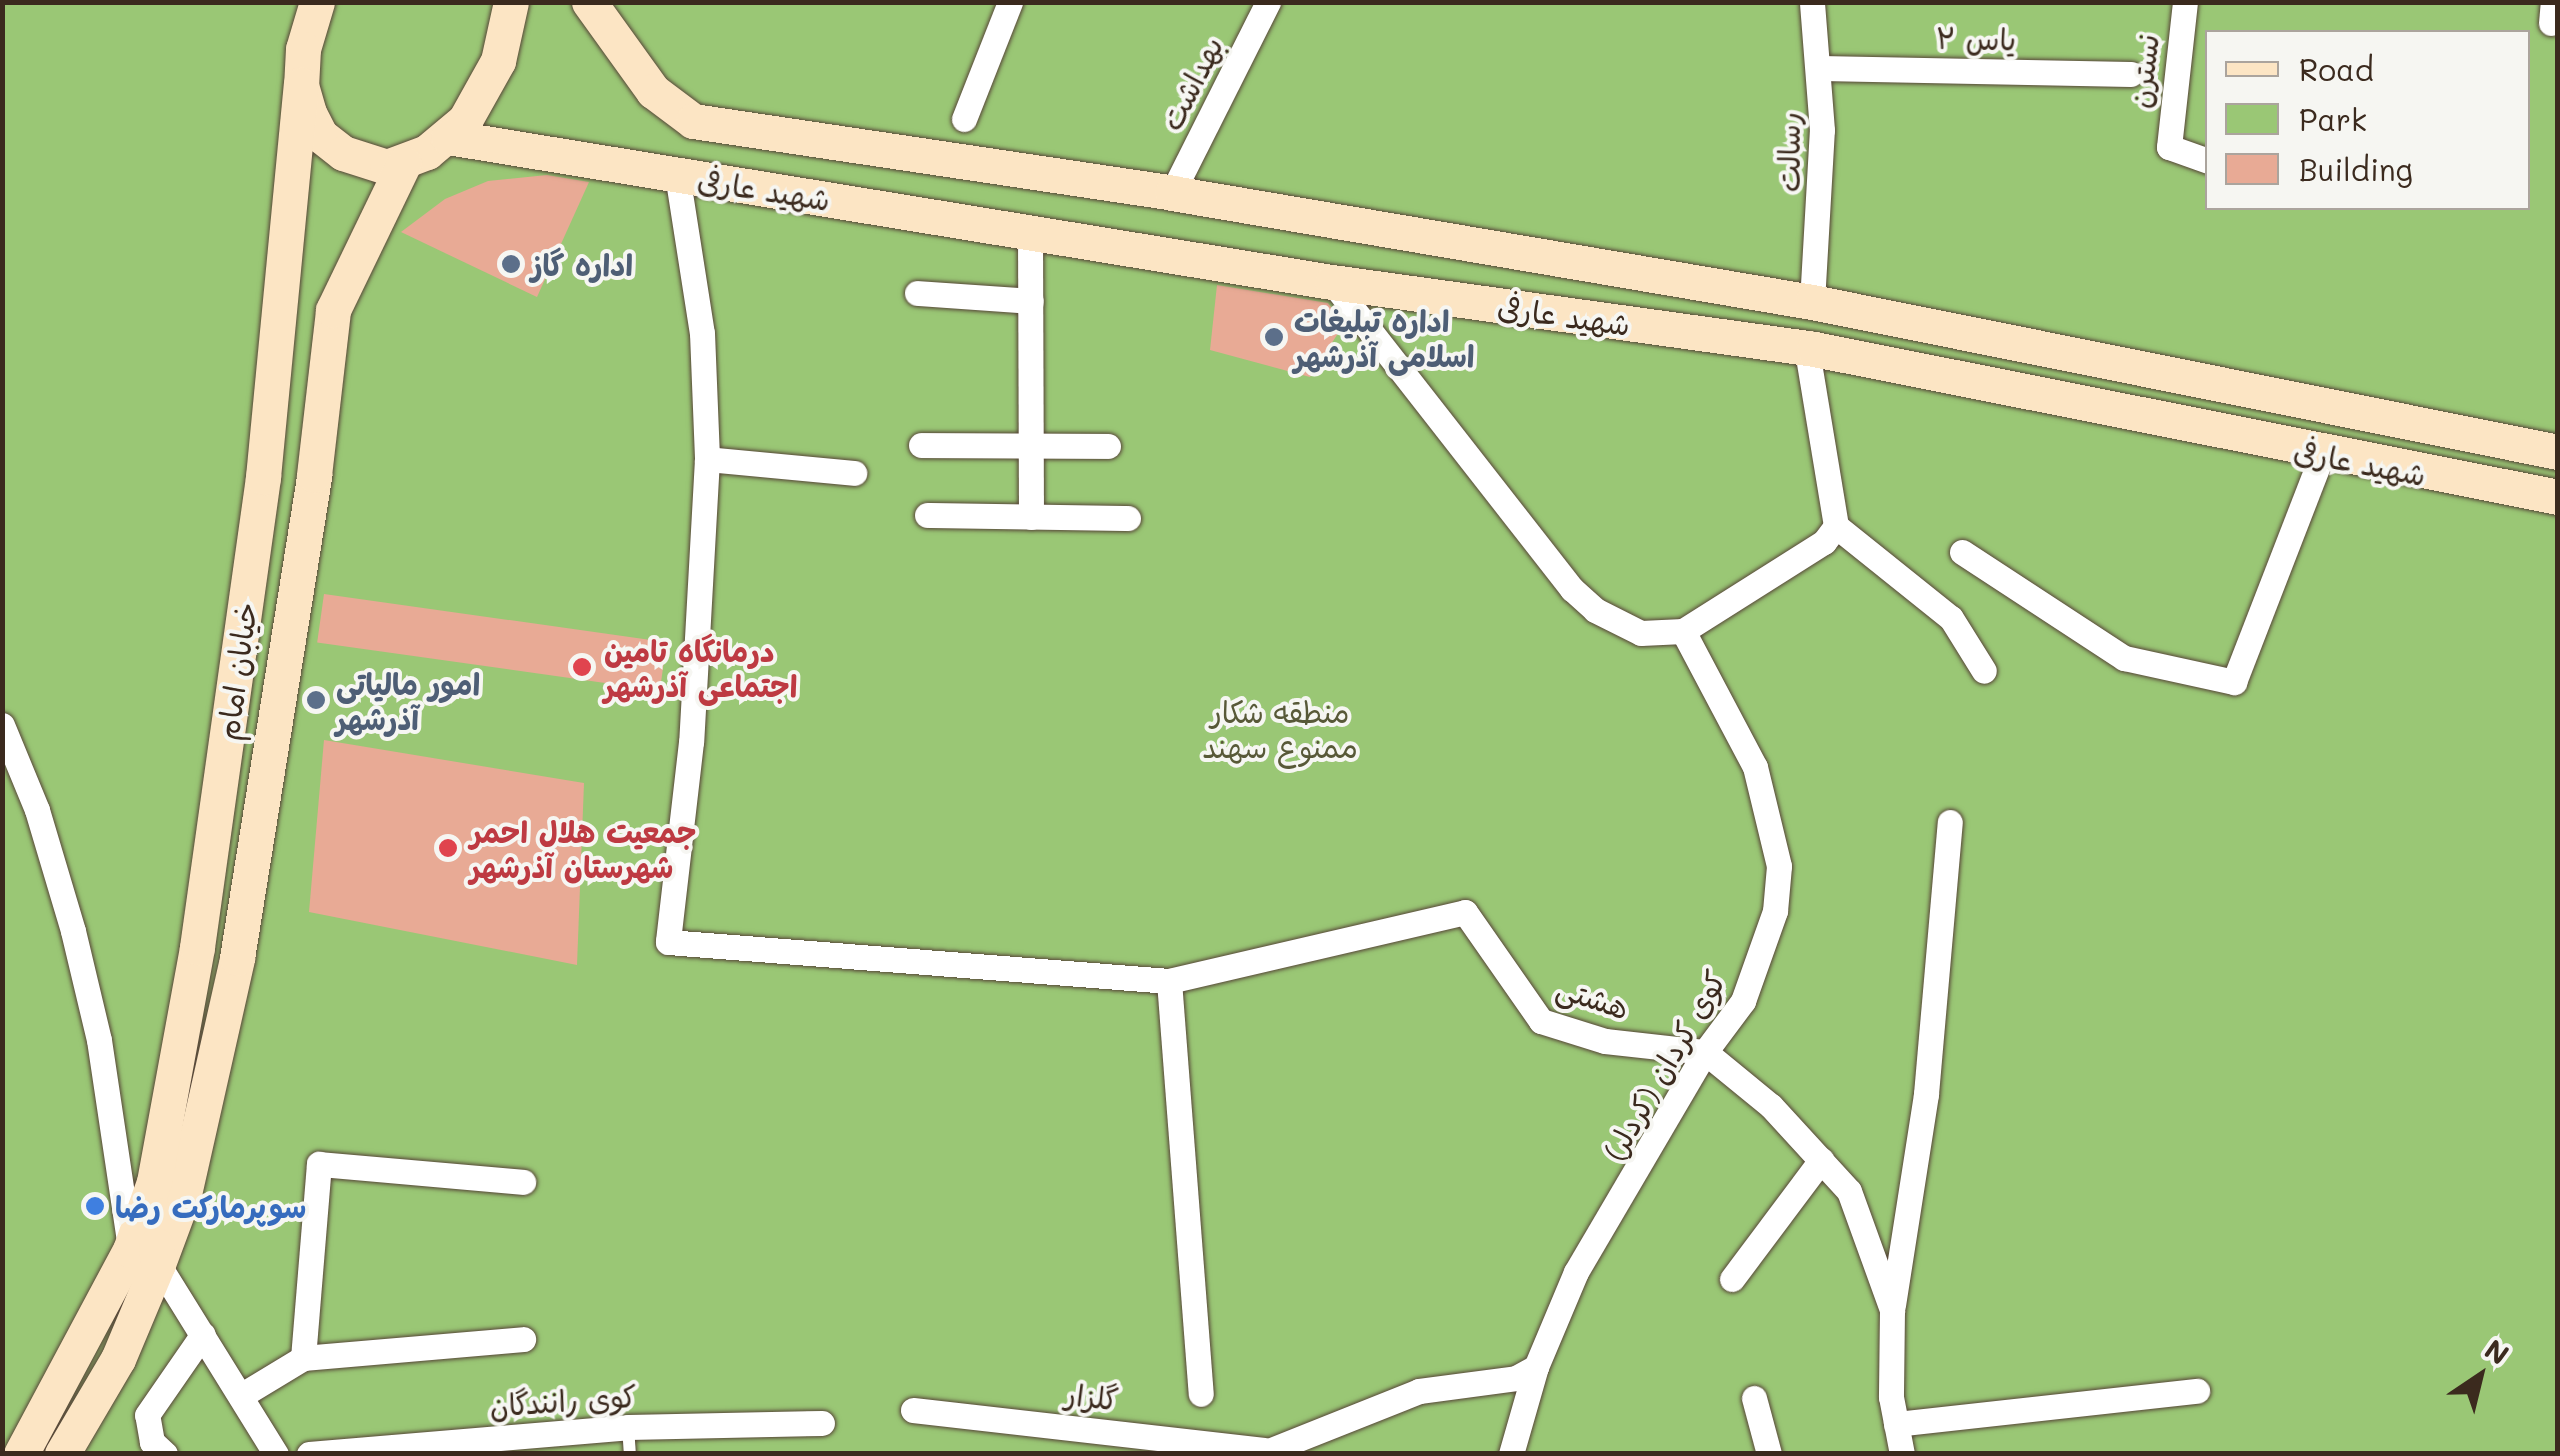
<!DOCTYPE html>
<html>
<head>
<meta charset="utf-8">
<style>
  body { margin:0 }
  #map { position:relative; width:2560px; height:1456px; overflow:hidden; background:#f4e2cc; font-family:Mali,"Playpen Sans Arabic",sans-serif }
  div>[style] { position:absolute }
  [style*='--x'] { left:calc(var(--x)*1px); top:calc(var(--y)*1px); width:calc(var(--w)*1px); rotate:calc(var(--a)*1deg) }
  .green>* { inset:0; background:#9ac775 }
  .building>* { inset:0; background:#e8aa95; transform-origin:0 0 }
  .roads { filter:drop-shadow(0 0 2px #574638) drop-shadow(0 0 2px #574638) }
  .lane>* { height:12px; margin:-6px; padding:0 6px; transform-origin:6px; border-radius:6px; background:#fff }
  .street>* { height:25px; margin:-12.5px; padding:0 12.5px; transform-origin:12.5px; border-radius:12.5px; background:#fff }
  .secondary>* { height:35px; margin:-17.5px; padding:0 17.5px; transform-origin:17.5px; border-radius:17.5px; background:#fce5c4 }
  .dots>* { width:28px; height:28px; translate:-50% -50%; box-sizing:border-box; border:5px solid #f6f6f2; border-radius:50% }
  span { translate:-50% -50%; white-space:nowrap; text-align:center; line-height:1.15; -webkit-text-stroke:8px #f6f6f2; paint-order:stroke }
  .street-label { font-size:30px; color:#3b2a1e }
  .service-label { font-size:30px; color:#4e5e75; font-weight:700 }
  .left { translate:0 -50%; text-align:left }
  .health-label { font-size:30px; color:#be3a42; font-weight:700 }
  .park-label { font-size:30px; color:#585938 }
  .shop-label { font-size:30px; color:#366cbe; font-weight:700 }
  .frame { position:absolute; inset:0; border:5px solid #3b2a1e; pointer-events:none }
  .legend { position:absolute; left:2205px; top:30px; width:325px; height:180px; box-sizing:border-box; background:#f6f6f2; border:2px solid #aba49d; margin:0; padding:12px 18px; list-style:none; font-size:30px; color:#3b2a1e }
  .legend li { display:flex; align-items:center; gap:20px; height:50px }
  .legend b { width:50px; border:2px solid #aba49d }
  .north { position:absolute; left:2430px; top:1326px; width:100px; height:100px; -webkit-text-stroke:8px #f6f6f2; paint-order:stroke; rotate:35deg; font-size:28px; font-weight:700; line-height:40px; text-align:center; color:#3b2a1e }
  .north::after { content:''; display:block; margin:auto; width:35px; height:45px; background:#3b2a1e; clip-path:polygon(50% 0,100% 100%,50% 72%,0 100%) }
</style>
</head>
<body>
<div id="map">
  <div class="green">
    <i style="clip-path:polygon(evenodd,3px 3px,2557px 3px,2557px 1453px,3px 1454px,3px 3px,2208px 32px,2528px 32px,2528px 208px,2208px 208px,2208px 32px)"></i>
  </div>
  <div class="building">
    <i style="clip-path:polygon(547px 175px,589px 182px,537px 297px,401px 232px,445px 199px,488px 181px)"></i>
    <i style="clip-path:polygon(1217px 285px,1328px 303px,1344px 324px,1310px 377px,1210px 350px)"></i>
    <i style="left:324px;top:594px;width:346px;height:49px;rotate:8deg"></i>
    <i style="clip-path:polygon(324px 740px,584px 783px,577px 965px,309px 912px)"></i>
  </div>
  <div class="roads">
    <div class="lane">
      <i style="--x:628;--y:1427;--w:27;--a:86"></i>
    </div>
    <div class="street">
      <i style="--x:2185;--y:2;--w:146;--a:96.3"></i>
      <i style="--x:2169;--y:147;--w:41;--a:19.7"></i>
      <i style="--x:2551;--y:23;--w:21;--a:-85"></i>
      <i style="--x:1820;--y:68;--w:311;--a:1.1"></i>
      <i style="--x:964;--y:119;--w:126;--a:-68.5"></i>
      <i style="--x:677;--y:174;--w:161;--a:81.1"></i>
      <i style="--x:702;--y:333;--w:126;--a:87.7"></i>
      <i style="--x:707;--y:459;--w:283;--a:93.2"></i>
      <i style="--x:691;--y:742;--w:201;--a:96.6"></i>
      <i style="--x:668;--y:942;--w:503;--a:4.45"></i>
      <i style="--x:1169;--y:981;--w:304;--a:-13.1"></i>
      <i style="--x:1465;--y:912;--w:133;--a:55.1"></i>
      <i style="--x:1541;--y:1021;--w:67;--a:17.4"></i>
      <i style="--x:1605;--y:1041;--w:101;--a:6.3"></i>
      <i style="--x:1705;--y:1052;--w:85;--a:39.3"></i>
      <i style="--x:1771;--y:1106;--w:115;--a:47.5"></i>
      <i style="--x:1849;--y:1191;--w:127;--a:70.1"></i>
      <i style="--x:1892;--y:1310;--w:87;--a:90.7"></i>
      <i style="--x:1891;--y:1397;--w:58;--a:79.1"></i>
      <i style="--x:1172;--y:193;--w:214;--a:-63.3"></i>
      <i style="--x:1030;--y:232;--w:285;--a:89.8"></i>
      <i style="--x:1332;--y:282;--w:390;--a:52"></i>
      <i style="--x:1572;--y:589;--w:31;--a:42"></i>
      <i style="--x:1595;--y:610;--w:51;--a:26.6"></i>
      <i style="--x:1641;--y:633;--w:42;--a:-2.7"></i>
      <i style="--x:917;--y:293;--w:114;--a:4"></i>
      <i style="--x:1812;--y:302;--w:172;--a:-86.7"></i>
      <i style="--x:1822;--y:130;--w:128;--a:-94.5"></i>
      <i style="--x:921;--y:445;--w:187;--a:0.3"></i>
      <i style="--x:707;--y:459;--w:148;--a:5.4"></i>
      <i style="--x:927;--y:515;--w:201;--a:0.9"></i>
      <i style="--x:1836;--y:526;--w:147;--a:38.7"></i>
      <i style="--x:1951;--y:618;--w:62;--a:58.1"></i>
      <i style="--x:1962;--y:552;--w:194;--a:33.2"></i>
      <i style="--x:2124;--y:658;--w:113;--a:12.3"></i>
      <i style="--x:2234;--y:682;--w:243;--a:-68.8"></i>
      <i style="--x:2;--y:725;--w:92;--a:67.6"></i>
      <i style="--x:37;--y:810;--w:126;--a:73.4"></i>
      <i style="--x:73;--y:931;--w:112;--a:76.6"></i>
      <i style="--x:99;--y:1040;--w:210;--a:81.5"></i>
      <i style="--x:1169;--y:981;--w:414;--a:85.6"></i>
      <i style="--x:158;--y:1264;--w:224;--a:58.2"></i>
      <i style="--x:1732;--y:1279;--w:149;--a:-53.2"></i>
      <i style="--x:1893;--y:1305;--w:214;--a:-81.1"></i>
      <i style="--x:1926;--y:1094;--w:273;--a:-85"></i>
      <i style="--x:303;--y:1358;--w:195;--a:-85.3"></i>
      <i style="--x:319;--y:1164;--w:205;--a:5"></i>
      <i style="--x:242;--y:1395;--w:71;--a:-31.2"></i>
      <i style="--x:303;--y:1358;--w:221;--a:-4.9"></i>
      <i style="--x:1754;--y:1398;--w:58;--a:75"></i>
      <i style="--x:913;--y:1410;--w:353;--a:6.5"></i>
      <i style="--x:1896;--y:1424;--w:303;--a:-6.3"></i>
      <i style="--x:165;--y:1454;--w:18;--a:-137"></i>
      <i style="--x:152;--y:1442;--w:27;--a:-100"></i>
      <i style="--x:147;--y:1415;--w:98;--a:-55.3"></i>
      <i style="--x:309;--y:1454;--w:320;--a:-4.8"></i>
      <i style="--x:628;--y:1427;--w:194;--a:-1.2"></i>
      <i style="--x:1261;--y:1454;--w:170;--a:-21.7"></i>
      <i style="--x:1419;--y:1391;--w:98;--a:-7.6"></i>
      <i style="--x:1516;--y:1378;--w:23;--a:-29"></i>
      <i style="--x:1536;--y:1367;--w:103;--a:-67.2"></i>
      <i style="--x:1576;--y:1272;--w:255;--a:-59.6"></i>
      <i style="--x:1705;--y:1052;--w:64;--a:-53.3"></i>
      <i style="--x:1743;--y:1001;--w:96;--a:-70.4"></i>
      <i style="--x:1775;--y:911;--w:45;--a:-84.9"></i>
      <i style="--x:1779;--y:866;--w:102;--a:-103.6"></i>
      <i style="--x:1755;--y:767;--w:154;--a:-117.9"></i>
      <i style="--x:1683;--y:631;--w:167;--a:-32.3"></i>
      <i style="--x:1824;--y:542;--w:20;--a:-53"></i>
      <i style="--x:1836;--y:526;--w:178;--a:-99.4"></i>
      <i style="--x:1511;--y:1454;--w:91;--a:-74"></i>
    </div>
    <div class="secondary">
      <i style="--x:317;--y:2;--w:49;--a:106.6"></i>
      <i style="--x:303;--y:49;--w:36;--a:93"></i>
      <i style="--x:301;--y:85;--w:29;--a:74"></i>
      <i style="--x:309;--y:113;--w:25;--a:63"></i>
      <i style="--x:320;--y:135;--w:29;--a:38"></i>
      <i style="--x:343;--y:153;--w:46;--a:17.7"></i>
      <i style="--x:387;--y:167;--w:43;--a:-20.6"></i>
      <i style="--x:427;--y:152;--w:50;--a:-40.1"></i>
      <i style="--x:465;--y:120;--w:68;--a:-60.8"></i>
      <i style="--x:498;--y:61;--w:60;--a:-77.6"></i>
      <i style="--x:589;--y:2;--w:110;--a:54.3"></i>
      <i style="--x:653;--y:91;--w:50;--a:36.9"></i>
      <i style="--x:693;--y:121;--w:484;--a:8.5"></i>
      <i style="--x:1172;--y:193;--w:649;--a:9.67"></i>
      <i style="--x:1812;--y:302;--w:761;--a:11.37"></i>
      <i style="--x:448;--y:137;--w:896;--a:9.32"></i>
      <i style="--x:1332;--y:282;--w:487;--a:7.9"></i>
      <i style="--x:1814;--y:349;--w:759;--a:11.25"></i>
      <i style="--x:158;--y:1264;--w:75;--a:-69.6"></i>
      <i style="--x:184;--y:1194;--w:242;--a:-77.3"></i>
      <i style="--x:237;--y:958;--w:489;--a:-80.9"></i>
      <i style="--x:314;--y:475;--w:166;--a:-83.4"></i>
      <i style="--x:333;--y:310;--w:163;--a:-64.2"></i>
      <i style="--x:21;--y:1454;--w:231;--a:-61.9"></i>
      <i style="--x:130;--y:1250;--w:72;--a:-70.6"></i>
      <i style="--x:154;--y:1182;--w:239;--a:-79.6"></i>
      <i style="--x:197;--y:947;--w:475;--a:-82"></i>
      <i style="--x:263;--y:477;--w:394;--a:-84.5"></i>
      <i style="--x:62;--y:1454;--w:110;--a:-59.5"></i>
      <i style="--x:118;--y:1359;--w:103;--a:-67.2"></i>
      <i style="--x:158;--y:1264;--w:19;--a:-96"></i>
    </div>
  </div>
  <div class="dots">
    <i style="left:511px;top:264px;background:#5c6f8a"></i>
    <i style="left:1274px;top:337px;background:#5c6f8a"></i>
    <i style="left:582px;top:667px;background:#e0444e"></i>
    <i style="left:316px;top:700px;background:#5c6f8a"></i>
    <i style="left:448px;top:848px;background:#e0444e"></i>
    <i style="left:95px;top:1206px;background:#3f7fe0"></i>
  </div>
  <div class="street-label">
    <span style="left:1976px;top:38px;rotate:1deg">یاس ۲</span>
    <span style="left:2143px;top:71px;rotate:-83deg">نسترن</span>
    <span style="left:1191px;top:83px;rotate:-63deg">بهداشت</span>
    <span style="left:1788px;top:152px;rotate:-90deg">رسالت</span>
    <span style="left:764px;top:189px;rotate:9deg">شهید عارفی</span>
    <span style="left:1564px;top:315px;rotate:8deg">شهید عارفی</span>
    <span style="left:2360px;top:462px;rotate:11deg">شهید عارفی</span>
    <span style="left:236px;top:671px;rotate:-82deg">خیابان امام</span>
    <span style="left:1593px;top:997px;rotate:18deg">هشتی</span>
    <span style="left:1664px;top:1065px;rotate:-60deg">کوی کردان (کردلر)</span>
    <span style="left:1092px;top:1396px;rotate:6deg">گلزار</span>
    <span style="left:563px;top:1400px;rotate:-4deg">کوی رانندگان</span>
  </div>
  <div class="service-label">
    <span class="left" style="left:531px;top:264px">اداره گاز</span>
    <span class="left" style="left:1294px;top:337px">اداره تبلیغات<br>اسلامی آذرشهر</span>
    <span class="left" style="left:336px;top:700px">امور مالیاتی<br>آذرشهر</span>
  </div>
  <div class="health-label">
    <span class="left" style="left:604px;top:667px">درمانگاه تامین<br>اجتماعی آذرشهر</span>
    <span class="left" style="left:470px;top:848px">جمعیت هلال احمر<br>شهرستان آذرشهر</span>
  </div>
  <div class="park-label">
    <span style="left:1280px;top:728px">منطقه شکار<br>ممنوع سهند</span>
  </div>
  <div class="shop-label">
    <span class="left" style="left:115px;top:1206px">سوپرمارکت رضا</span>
  </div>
  <div class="frame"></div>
  <ul class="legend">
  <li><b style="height:12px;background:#fce5c4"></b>Road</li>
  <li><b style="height:28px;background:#9ac775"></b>Park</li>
  <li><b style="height:28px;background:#e8aa95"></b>Building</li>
  </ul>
  <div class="north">N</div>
</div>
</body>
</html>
